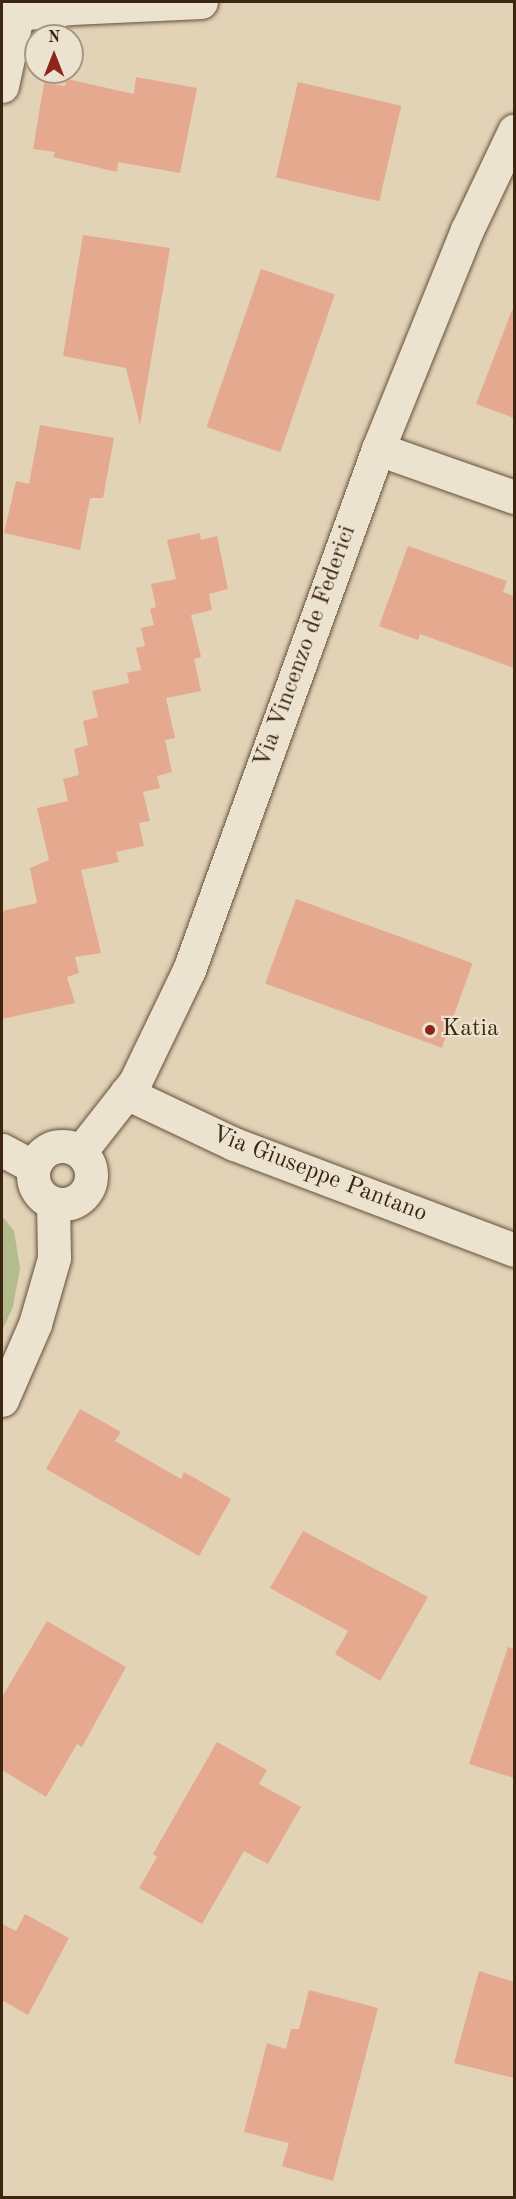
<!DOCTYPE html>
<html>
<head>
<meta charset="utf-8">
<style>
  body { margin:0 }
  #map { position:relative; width:516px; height:2199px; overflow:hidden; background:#e2d3b7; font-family:"Old Standard TT",serif }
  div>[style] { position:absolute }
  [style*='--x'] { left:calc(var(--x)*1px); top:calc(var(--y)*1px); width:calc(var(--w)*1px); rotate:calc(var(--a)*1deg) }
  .green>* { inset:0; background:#b4bc8e }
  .building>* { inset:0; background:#e4a98e; transform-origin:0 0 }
  .roads { filter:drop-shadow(0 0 2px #66513a) drop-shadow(0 0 2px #66513a) }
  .street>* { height:33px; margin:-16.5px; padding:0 16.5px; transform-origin:16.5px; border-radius:16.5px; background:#ece2d0 }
  .street>.ring { margin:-16.5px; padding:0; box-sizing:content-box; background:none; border:33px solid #ece2d0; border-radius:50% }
  .dots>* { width:16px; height:16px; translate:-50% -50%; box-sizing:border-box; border:3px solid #ece2d0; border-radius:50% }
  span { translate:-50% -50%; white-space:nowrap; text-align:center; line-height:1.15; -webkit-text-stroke:4.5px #ece2d0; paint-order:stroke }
  .street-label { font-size:24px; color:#3c2610 }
  .poi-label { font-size:24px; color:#3c2610 }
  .left { translate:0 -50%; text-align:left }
  .frame { position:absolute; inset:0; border:3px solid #3c2610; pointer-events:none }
  .north { position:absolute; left:24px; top:24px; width:60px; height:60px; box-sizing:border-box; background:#ece2d0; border:2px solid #a69783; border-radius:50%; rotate:0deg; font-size:16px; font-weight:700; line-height:24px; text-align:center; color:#3c2610 }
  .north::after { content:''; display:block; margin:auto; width:21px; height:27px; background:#8f2418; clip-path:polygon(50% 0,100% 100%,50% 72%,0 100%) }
</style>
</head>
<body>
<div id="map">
  <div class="green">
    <i style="clip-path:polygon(2px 1216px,14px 1231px,20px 1268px,13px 1307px,2px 1331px)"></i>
  </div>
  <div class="building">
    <i style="clip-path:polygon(136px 77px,197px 88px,180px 173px,118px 162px,117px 172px,53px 157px,55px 152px,33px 149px,44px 83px,65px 86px,67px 79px,134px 94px)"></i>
    <i style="left:298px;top:82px;width:106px;height:98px;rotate:13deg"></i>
    <i style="clip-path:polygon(83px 235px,170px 248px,140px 425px,126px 368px,63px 356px)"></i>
    <i style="left:261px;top:269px;width:78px;height:167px;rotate:19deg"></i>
    <i style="clip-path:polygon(512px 310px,514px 311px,514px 418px,476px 404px)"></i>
    <i style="clip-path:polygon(40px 425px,114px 438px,103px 498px,90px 498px,80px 550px,4px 533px,16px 481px,29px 484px)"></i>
    <i style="clip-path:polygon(200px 533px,201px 540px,217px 536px,228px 589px,209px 594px,212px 610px,191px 615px,201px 657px,194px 659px,201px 691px,166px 698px,175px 738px,165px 740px,172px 772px,157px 776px,160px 788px,143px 792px,150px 821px,139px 823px,144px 846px,116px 852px,119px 862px,81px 870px,101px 953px,75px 957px,79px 973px,67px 977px,75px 1003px,2px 1019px,2px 911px,37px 903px,30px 868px,49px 860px,37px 808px,68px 801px,63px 779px,79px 775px,74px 749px,88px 745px,83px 721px,98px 717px,92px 691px,129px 683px,127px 673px,141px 670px,136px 648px,145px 646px,141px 628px,154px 625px,150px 609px,156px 607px,151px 584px,176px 579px,167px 540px)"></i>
    <i style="clip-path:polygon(408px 546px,507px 581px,503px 592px,514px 596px,514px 668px,420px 634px,418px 640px,379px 626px)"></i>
    <i style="left:296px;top:899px;width:188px;height:90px;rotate:20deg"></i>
    <i style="clip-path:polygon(80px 1409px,121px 1432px,115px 1441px,181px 1479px,184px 1472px,231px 1499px,199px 1556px,46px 1469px)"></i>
    <i style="clip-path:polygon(303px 1531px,428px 1597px,380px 1681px,335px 1654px,348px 1631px,270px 1588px)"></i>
    <i style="clip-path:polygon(47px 1621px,126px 1667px,82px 1747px,77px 1744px,46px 1797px,2px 1770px,2px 1697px)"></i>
    <i style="clip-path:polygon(508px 1647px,514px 1649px,514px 1778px,469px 1764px)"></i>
    <i style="clip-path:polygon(217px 1742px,267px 1770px,259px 1784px,301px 1807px,268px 1864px,244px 1851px,202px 1924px,139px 1888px,157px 1857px,153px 1854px)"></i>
    <i style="clip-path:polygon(25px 1914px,69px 1938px,28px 2015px,2px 2000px,2px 1924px,16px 1931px)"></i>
    <i style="clip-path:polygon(479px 1971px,514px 1982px,514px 2078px,454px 2063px)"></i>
    <i style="clip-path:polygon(309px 1990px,378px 2008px,333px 2181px,282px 2166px,289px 2143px,244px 2132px,267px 2043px,286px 2049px,291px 2029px,299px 2029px)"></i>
  </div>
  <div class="roads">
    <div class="street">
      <i style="--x:2;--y:16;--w:69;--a:-6.6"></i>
      <i style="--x:71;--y:8;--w:130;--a:-2.6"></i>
      <i style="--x:2;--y:86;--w:86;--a:-77.9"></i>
      <i style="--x:378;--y:449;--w:144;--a:19.4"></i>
      <i style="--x:126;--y:1093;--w:119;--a:25.3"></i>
      <i style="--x:234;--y:1144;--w:299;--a:20.7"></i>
      <i class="ring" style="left:33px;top:1146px;width:25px;height:25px"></i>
      <i style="--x:2;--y:1150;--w:36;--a:28"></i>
      <i style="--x:80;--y:1152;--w:89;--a:-51.8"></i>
      <i style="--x:135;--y:1082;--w:124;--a:-64.3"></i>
      <i style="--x:189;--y:970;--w:554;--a:-70.06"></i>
      <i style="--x:378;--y:449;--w:236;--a:-67.9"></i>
      <i style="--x:467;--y:230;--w:110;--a:-64.6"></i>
      <i style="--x:2;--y:1400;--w:83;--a:-66.5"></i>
      <i style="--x:35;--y:1324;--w:69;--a:-73.9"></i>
      <i style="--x:54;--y:1258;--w:55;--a:-91"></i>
    </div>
  </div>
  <div class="dots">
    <i style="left:430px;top:1030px;background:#8f2418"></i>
  </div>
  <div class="street-label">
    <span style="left:306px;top:647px;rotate:-70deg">Via Vincenzo de Federici</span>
    <span style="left:319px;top:1175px;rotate:21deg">Via Giuseppe Pantano</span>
  </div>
  <div class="poi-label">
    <span class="left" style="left:442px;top:1030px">Katia</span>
  </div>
  <div class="frame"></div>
  <div class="north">N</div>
</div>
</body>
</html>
